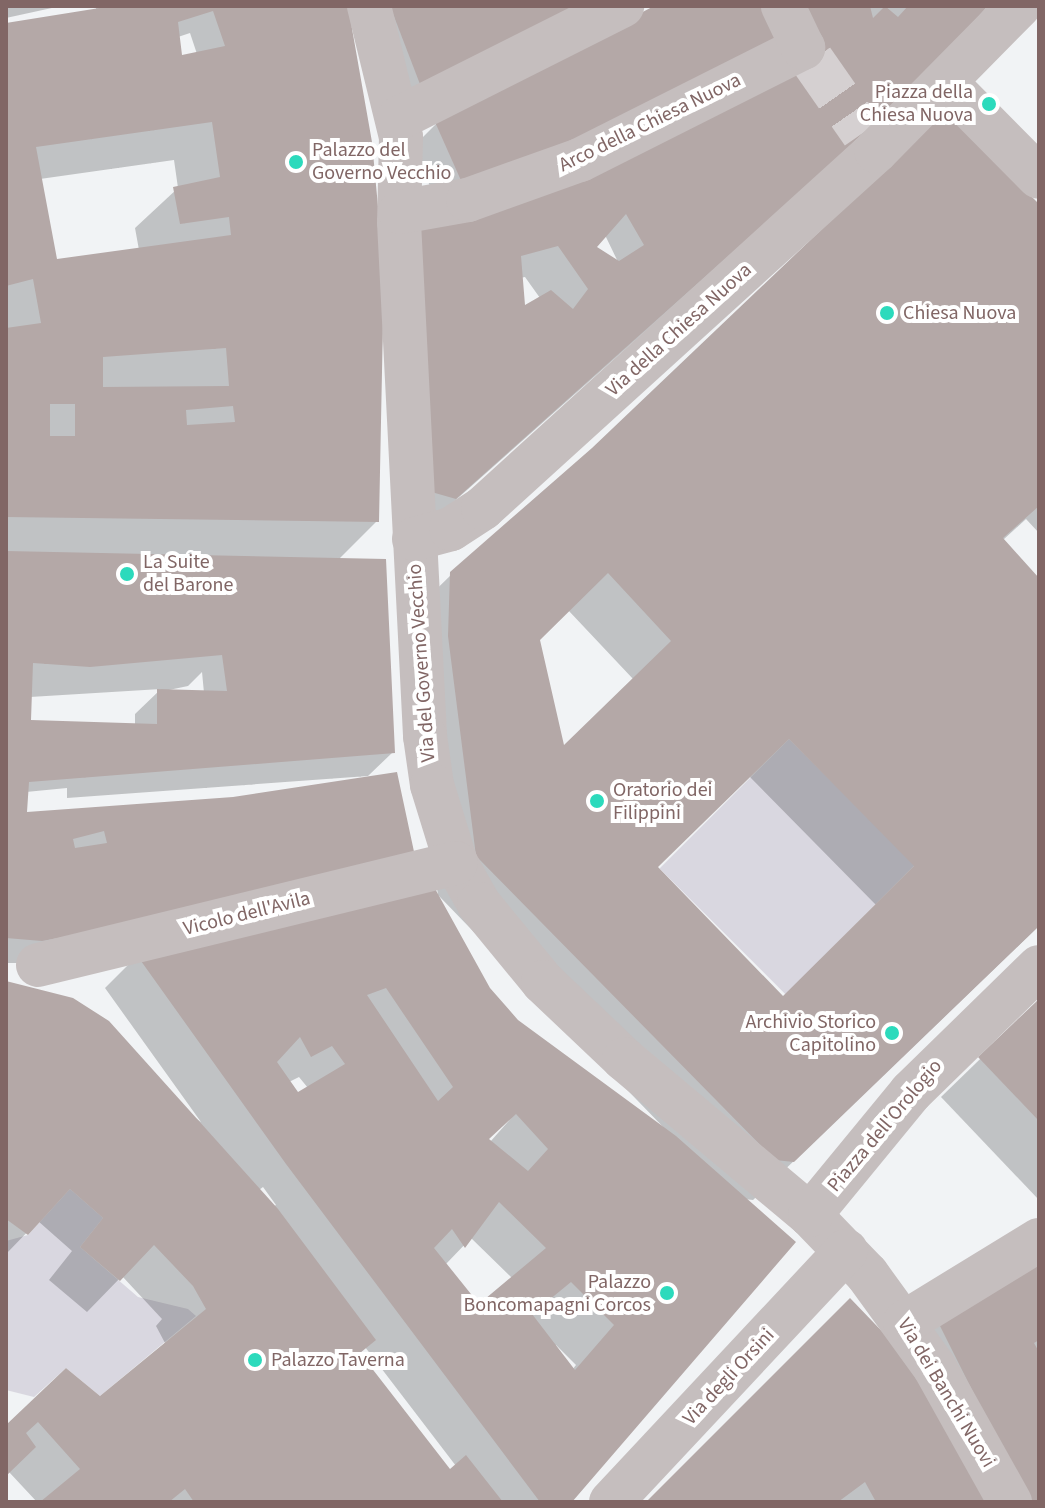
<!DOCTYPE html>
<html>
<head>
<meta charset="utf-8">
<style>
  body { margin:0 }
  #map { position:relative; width:1045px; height:1508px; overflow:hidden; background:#f1f3f5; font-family:"Source Sans 3",sans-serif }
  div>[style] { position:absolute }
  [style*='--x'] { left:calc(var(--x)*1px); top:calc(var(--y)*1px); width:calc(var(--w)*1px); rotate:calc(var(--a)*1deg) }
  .green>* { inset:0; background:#d9d7e0; transform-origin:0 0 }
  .shadow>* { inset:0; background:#0003 }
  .building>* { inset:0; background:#b4a8a7 }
  .minor-tunnel>* { height:44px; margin-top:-22px; transform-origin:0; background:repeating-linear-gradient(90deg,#d5d0d1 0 44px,transparent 0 66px) }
  .minor>* { height:44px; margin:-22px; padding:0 22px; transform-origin:22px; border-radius:22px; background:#c5bebe }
  .dots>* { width:22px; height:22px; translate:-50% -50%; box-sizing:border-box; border:4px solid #fff; border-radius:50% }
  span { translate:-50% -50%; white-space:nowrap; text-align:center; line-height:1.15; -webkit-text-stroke:8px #fff; paint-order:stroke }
  .poi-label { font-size:20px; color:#816665 }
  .right { translate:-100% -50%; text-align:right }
  .left { translate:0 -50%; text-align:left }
  .street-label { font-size:20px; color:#816665 }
  .frame { position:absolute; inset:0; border:8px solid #816665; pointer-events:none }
</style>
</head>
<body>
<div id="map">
  <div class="green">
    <i style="left:789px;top:739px;width:178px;height:183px;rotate:45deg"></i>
    <i style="clip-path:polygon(70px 1189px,103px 1218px,80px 1247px,138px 1297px,188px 1309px,196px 1316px,100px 1396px,66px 1368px,34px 1397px,6px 1390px,6px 1241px,28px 1235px)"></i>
  </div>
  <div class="shadow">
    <i style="clip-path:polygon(6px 6px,61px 6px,6px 18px)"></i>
    <i style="clip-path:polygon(evenodd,96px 6px,616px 6px,400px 114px,348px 21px,380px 257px,443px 216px,413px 147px,436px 124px,659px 6px,984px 6px,774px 217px,422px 530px,384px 281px,377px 521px,338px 560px,393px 752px,368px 776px,67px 798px,67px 788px,26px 792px,25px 814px,413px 860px,489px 990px,516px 1021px,669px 1133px,438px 895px,410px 676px,412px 613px,452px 574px,1039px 207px,1039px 533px,1026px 519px,1003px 540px,1039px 580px,1039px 926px,753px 1200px,744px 1199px,570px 1502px,37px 1502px,9px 1472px,6px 1475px,6px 1427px,100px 1399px,165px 1343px,156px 1326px,162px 1319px,122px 1276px,87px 1312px,49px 1280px,72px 1251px,38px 1221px,6px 1254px,6px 983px,201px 1122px,105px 988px,137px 956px,28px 952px,17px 963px,6px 963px,6px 25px,96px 11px,96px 6px,190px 33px,197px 54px,181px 58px,178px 37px,190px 33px,96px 6px,174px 160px,178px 188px,135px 228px,139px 250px,56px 262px,40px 179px,174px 160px,96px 6px,605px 235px,619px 264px,594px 247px,605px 235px,96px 6px,525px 277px,540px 298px,523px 308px,520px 278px,525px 277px,96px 6px,568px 610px,634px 680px,563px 749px,538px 640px,568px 610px,96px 6px,202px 672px,204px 693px,164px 691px,188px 686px,202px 672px,96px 6px,161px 689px,135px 714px,135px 726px,28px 726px,30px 697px,161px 689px,96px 6px,749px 776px,877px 906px,783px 999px,655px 867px,749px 776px,96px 6px,299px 1077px,308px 1088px,297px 1095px,289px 1082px,299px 1077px,96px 6px,514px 1115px,490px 1142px,486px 1139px,514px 1115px,96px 6px,263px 1187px,276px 1205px,273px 1207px,259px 1190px,263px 1187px,96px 6px,471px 1238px,512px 1278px,478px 1308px,445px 1265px,471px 1238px,96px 6px,556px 1345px,576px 1365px,572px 1370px,554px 1346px,556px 1345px,96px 6px,365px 1347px,456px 1466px,450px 1472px,359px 1354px,365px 1347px)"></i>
    <i style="clip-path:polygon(1039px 1002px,1039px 1200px,941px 1097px)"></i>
    <i style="clip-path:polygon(1039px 1262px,1039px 1502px,649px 1502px,907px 1356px,939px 1324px)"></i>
  </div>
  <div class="building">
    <i style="clip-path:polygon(evenodd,112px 6px,348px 6px,372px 142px,384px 271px,379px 522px,6px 517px,6px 328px,41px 323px,33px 279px,6px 286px,6px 23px,112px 6px,213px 11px,225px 46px,182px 55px,178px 22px,213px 11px,112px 6px,212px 122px,220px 177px,173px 187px,180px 224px,229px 217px,231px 235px,57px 259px,36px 147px,212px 122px,112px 6px,226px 348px,229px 386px,103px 387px,103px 357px,226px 348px,112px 6px,50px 404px,75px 404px,75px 436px,50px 436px,50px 404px,112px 6px,233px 406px,235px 422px,187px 425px,186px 410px,233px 406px)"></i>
    <i style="clip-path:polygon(390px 6px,592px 6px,423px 92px)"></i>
    <i style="clip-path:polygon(654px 6px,769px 6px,788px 44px,467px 194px,435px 122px)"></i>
    <i style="clip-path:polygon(evenodd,800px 6px,870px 6px,873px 18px,885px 6px,898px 17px,908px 6px,988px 6px,917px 83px,808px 185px,456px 499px,428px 491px,413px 221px,791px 72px,825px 53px,800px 6px,626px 214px,644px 245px,619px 261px,597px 247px,626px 214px,800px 6px,558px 246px,588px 289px,573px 309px,551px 290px,525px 305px,521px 256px,558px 246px)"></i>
    <i style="clip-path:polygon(evenodd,946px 111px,1039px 204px,1039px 506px,1003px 538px,1039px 578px,1039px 926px,794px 1162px,775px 1160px,476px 856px,448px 636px,450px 572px,592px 448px,946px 111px,608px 573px,671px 641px,564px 745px,540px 640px,608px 573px,946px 111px,789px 739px,914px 866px,783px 996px,658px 867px,789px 739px)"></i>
    <i style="clip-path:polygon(evenodd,6px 551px,386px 559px,395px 753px,29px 782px,27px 812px,233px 797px,397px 772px,416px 861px,85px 933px,42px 941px,6px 938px,6px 551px,222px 655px,227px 691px,157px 689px,157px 724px,31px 720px,33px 663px,90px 667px,222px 655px,6px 551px,104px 831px,107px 843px,75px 848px,73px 839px,104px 831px)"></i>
    <i style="clip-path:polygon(evenodd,433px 885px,490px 988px,518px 1020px,676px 1136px,796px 1242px,572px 1502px,540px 1502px,286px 1164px,136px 954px,433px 885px,386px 988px,453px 1087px,438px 1101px,367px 995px,386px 988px,433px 885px,300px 1037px,311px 1057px,332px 1046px,345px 1064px,298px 1092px,277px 1062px,300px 1037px,433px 885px,516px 1114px,548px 1149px,528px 1171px,489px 1139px,516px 1114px,433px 885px,499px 1202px,546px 1248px,479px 1304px,434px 1248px,452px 1229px,465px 1248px,499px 1202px,433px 885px,571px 1282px,614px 1325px,575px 1370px,532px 1314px,571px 1282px)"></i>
    <i style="clip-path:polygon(6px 981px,73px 998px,109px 1021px,278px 1209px,376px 1340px,360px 1353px,450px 1469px,466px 1455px,503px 1502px,194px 1502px,185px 1489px,169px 1502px,40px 1502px,80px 1469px,38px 1422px,26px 1433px,36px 1447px,6px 1476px,6px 1425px,66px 1368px,100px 1396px,206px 1309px,193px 1286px,154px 1245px,120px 1281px,80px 1247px,103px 1218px,70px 1189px,28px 1235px,6px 1219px)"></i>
    <i style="clip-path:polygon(1039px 999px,1039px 1121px,978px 1057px)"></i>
    <i style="clip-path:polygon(1039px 1259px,1039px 1340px,1034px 1343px,1039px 1352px,1039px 1502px,1028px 1502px,938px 1322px)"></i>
    <i style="clip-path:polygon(850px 1298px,898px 1348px,993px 1502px,876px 1502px,865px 1482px,838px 1502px,646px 1502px)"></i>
  </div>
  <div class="minor-tunnel">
    <i style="--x:812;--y:60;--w:89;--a:55.1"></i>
  </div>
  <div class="minor">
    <i style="--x:369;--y:6;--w:135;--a:76.3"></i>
    <i style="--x:401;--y:137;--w:85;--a:91.3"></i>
    <i style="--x:399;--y:222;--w:515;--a:87.1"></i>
    <i style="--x:425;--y:736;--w:49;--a:81.9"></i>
    <i style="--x:432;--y:785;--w:82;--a:72.9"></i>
    <i style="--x:456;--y:863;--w:47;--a:60.7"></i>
    <i style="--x:479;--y:904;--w:101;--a:50.6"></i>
    <i style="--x:543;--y:982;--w:112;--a:43.5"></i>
    <i style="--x:624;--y:1059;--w:243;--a:40"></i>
    <i style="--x:810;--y:1215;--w:82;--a:46"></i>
    <i style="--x:867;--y:1274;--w:116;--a:54.1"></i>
    <i style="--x:935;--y:1368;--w:154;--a:60.8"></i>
    <i style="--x:946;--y:83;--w:132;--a:45.3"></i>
    <i style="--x:399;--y:118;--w:250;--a:-26.7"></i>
    <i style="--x:400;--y:212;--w:69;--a:-10"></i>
    <i style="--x:468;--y:200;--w:119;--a:-19.7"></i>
    <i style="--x:580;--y:160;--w:250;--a:-26.7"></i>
    <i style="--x:803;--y:48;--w:47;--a:-115.5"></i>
    <i style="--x:414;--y:539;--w:38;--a:-15"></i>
    <i style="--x:451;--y:529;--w:38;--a:-33"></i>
    <i style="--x:483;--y:508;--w:531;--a:-42.25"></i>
    <i style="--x:876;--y:151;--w:204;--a:-45.4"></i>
    <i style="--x:38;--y:965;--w:430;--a:-13.7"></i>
    <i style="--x:810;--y:1215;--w:159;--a:-50.6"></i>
    <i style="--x:911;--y:1092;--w:179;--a:-44.3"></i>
    <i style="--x:905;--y:1322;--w:157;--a:-31.5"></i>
    <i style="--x:611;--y:1502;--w:344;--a:-46.9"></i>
  </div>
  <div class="dots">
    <i style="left:989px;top:104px;background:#2cdabc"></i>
    <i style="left:296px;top:162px;background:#2cdabc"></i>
    <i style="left:887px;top:313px;background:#2cdabc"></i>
    <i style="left:127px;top:574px;background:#2cdabc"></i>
    <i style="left:597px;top:801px;background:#2cdabc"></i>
    <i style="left:892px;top:1033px;background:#2cdabc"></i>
    <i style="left:667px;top:1293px;background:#2cdabc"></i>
    <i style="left:255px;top:1360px;background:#2cdabc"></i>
  </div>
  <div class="poi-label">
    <span class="right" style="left:973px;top:104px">Piazza della<br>Chiesa Nuova</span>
    <span class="left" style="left:312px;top:162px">Palazzo del<br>Governo Vecchio</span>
    <span class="left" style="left:903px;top:313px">Chiesa Nuova</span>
    <span class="left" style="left:143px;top:574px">La Suite<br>del Barone</span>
    <span class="left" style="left:613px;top:802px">Oratorio dei<br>Filippini</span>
    <span class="right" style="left:876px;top:1034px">Archivio Storico<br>Capitolino</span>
    <span class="right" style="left:651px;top:1294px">Palazzo<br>Boncomapagni Corcos</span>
    <span class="left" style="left:271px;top:1360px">Palazzo Taverna</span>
  </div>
  <div class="street-label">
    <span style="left:650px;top:123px;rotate:-26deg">Arco della Chiesa Nuova</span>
    <span style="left:679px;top:330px;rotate:-42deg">Via della Chiesa Nuova</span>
    <span style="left:422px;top:663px;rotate:-94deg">Via del Governo Vecchio</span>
    <span style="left:247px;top:914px;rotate:-14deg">Vicolo dell'Avila</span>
    <span style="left:885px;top:1126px;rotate:-50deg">Piazza dell'Orologio</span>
    <span style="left:729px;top:1377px;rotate:-47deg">Via degli Orsini</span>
    <span style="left:946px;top:1393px;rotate:59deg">Via dei Banchi Nuovi</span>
  </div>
  <div class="frame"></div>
</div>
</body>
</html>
